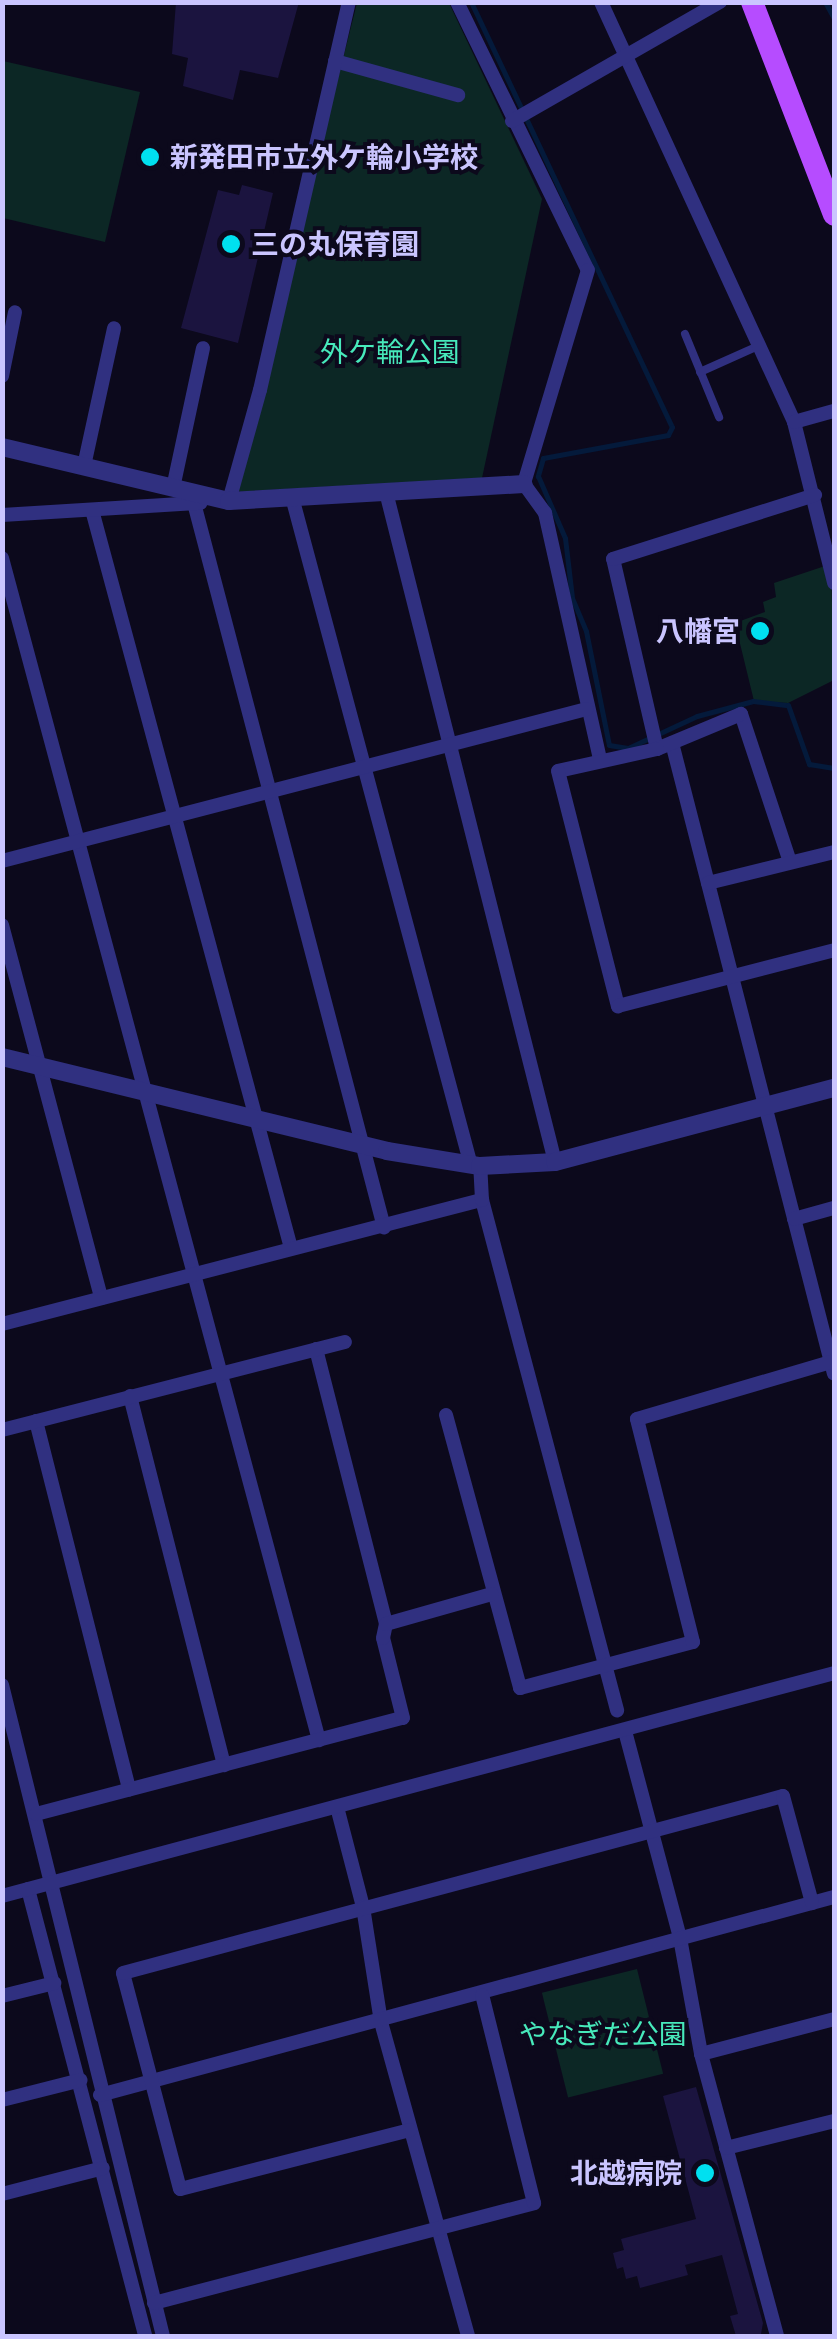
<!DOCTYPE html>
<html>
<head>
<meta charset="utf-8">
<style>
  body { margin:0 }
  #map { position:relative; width:837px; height:2339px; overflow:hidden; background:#0c091c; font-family:"Titillium Web","Noto Sans JP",sans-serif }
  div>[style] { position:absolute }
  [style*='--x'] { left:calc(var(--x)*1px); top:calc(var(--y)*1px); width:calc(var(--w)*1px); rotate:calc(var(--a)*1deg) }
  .green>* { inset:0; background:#0c2725; transform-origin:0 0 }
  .stream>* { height:5px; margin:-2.5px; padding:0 2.5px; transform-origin:2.5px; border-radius:2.5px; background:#041a3b }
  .building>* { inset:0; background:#1b143f }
  .service>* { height:8px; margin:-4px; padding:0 4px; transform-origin:4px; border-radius:4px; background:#303080 }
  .minor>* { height:14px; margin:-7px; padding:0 7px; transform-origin:7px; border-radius:7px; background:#303080 }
  .tertiary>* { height:18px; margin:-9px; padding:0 9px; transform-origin:9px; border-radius:9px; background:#303080 }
  .primary>* { height:22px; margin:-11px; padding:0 11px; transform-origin:11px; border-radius:11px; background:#b64cff }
  .dots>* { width:28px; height:28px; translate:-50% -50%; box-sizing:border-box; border:5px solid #0c091c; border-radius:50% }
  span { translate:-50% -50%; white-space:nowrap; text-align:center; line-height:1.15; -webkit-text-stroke:8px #0c091c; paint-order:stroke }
  .poi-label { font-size:28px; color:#cac5ff; font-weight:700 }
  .left { translate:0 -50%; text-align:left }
  .right { translate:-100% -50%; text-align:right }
  .park-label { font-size:28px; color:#47e9bb }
  .frame { position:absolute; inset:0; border:5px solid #cac5ff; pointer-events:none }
</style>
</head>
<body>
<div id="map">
  <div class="green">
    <i style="clip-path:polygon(357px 3px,449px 3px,542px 199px,482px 478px,234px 492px)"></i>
    <i style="clip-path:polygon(3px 61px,140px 92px,105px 242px,3px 218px)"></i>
    <i style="clip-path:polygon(831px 564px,834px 680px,788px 703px,754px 701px,735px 623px,765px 612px,763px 602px,776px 597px,774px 583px)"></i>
    <i style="left:637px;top:1969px;width:108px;height:98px;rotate:76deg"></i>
  </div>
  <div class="stream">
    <i style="--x:471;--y:2;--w:470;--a:64.7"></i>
    <i style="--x:672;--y:427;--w:9;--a:117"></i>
    <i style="--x:668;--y:435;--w:127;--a:169.6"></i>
    <i style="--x:543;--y:458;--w:19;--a:106"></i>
    <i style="--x:538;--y:476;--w:68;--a:66.5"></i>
    <i style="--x:565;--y:538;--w:60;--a:83.3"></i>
    <i style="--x:572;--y:598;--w:36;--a:67"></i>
    <i style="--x:586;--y:631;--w:116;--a:78.6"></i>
    <i style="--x:609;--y:745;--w:19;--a:9"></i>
    <i style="--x:628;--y:748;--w:76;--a:-24.9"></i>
    <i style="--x:697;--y:716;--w:58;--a:-15"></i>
    <i style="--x:753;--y:701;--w:35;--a:7"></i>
    <i style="--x:788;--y:705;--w:63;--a:70.4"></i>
    <i style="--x:809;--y:764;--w:25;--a:9"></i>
    <i style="--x:825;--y:2;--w:18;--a:61"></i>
  </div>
  <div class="building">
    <i style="clip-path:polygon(176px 2px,299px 2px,278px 78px,240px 70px,233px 100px,183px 86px,188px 58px,172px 54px)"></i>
    <i style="clip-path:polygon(242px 185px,273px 193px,238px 343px,181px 328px,218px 190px,239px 195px)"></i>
    <i style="clip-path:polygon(696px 2087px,763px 2323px,761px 2334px,750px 2336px,736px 2336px,730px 2316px,738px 2314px,722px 2255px,685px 2265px,688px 2275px,640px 2288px,637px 2276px,626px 2279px,623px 2267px,617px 2269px,613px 2253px,624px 2250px,621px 2239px,696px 2219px,663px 2096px)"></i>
  </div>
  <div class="service">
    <i style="--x:685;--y:334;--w:90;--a:67.7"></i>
    <i style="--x:700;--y:372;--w:64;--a:-24.1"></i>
  </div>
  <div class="minor">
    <i style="--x:457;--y:2;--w:298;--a:64"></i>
    <i style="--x:588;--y:270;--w:223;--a:106.7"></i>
    <i style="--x:524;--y:484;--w:36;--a:54"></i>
    <i style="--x:545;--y:513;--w:252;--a:77.4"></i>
    <i style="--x:601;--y:2;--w:462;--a:65.3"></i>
    <i style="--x:794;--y:422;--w:166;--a:76"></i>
    <i style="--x:335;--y:61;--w:128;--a:15.5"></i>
    <i style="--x:512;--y:121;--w:240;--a:-29.8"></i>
    <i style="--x:2;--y:376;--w:65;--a:-78.5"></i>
    <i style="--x:794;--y:422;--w:41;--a:-15.4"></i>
    <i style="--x:84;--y:466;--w:141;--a:-77.7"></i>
    <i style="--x:173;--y:488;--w:143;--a:-77.9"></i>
    <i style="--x:386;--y:492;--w:691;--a:75.84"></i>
    <i style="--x:292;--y:497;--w:688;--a:75.01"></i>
    <i style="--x:223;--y:501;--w:6;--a:0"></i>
    <i style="--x:229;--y:501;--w:115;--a:-74.4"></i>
    <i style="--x:260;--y:390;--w:398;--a:-77.1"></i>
    <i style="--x:194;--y:503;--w:749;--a:75.3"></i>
    <i style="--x:92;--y:510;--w:764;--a:74.91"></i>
    <i style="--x:2;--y:515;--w:199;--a:-3.5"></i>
    <i style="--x:2;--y:558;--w:1224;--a:74.99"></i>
    <i style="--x:672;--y:743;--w:651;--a:75.6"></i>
    <i style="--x:657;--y:749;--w:195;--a:-103"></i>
    <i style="--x:613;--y:559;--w:212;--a:-17.6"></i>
    <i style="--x:2;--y:861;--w:604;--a:-14.57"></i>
    <i style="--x:790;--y:862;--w:156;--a:-108.3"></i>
    <i style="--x:741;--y:714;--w:91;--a:157.4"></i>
    <i style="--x:657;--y:749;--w:101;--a:167.5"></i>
    <i style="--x:558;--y:771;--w:243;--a:75.7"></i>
    <i style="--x:618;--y:1006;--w:223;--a:-14.5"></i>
    <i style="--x:708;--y:883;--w:130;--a:-13.8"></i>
    <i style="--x:2;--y:925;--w:386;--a:75.1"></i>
    <i style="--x:482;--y:1200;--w:528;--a:75.17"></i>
    <i style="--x:794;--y:1219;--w:41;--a:-15.4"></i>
    <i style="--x:2;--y:1324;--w:496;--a:-14.5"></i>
    <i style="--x:482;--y:1200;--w:34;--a:-93"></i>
    <i style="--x:316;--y:1349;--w:284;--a:75.7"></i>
    <i style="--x:130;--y:1396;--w:381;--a:75.7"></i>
    <i style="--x:446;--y:1415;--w:283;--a:74.8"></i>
    <i style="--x:520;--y:1688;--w:179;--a:-14.9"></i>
    <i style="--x:693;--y:1642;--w:230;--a:-104.1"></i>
    <i style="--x:637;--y:1419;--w:202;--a:-16.4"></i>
    <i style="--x:36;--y:1421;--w:380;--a:75.8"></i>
    <i style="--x:2;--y:1430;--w:354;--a:-14.4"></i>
    <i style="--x:2;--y:1685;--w:671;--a:76.11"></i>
    <i style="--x:625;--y:1731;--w:214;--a:75.1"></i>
    <i style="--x:680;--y:1938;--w:118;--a:79.7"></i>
    <i style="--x:701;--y:2054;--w:292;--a:74.9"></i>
    <i style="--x:337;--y:1807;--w:103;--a:75.4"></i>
    <i style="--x:363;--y:1907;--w:116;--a:81.1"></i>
    <i style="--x:381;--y:2022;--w:326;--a:74.5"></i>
    <i style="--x:36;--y:1814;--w:379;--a:-14.7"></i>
    <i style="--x:403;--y:1718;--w:82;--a:-104"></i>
    <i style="--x:383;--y:1638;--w:14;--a:-78"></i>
    <i style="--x:386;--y:1624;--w:110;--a:-15.8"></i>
    <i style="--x:28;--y:1889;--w:462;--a:75.3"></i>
    <i style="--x:2;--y:1896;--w:861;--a:-15"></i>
    <i style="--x:2;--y:1996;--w:54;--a:-14"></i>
    <i style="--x:701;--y:2054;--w:138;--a:-14.7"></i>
    <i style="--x:100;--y:2095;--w:760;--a:-15.1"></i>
    <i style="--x:2;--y:2100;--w:81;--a:-14.2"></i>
    <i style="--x:410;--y:2130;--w:237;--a:165.6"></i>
    <i style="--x:180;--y:2189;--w:223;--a:-104.8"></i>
    <i style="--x:123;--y:1973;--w:683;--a:-15.01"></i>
    <i style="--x:783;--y:1796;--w:111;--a:74.8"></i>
    <i style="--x:726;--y:2148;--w:111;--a:-14"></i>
    <i style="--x:2;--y:2194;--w:104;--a:-14.4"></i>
    <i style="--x:154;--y:2303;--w:393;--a:-14.7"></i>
    <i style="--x:534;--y:2203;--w:214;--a:-104"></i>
  </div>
  <div class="tertiary">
    <i style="--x:2;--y:447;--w:233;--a:13.4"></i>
    <i style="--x:229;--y:501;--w:295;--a:-3.3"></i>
    <i style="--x:2;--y:1057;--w:396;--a:13.7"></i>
    <i style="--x:387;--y:1151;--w:94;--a:9.2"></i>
    <i style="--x:480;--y:1166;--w:75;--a:-3.1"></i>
    <i style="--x:555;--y:1162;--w:289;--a:-14.9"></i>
  </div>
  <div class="primary">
    <i style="--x:752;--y:2;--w:228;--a:68.9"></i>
  </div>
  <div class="dots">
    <i style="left:150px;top:157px;background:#00e0f0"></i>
    <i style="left:231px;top:244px;background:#00e0f0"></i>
    <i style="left:760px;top:631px;background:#00e0f0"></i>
    <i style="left:705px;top:2173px;background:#00e0f0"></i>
  </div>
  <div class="poi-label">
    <span class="left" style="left:170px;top:157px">新発田市立外ケ輪小学校</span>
    <span class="left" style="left:251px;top:244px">三の丸保育園</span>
    <span class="right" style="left:740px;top:631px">八幡宮</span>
    <span class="right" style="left:682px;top:2173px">北越病院</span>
  </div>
  <div class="park-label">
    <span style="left:390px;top:352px">外ケ輪公園</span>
    <span style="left:603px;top:2034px">やなぎだ公園</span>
  </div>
  <div class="frame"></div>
</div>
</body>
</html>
